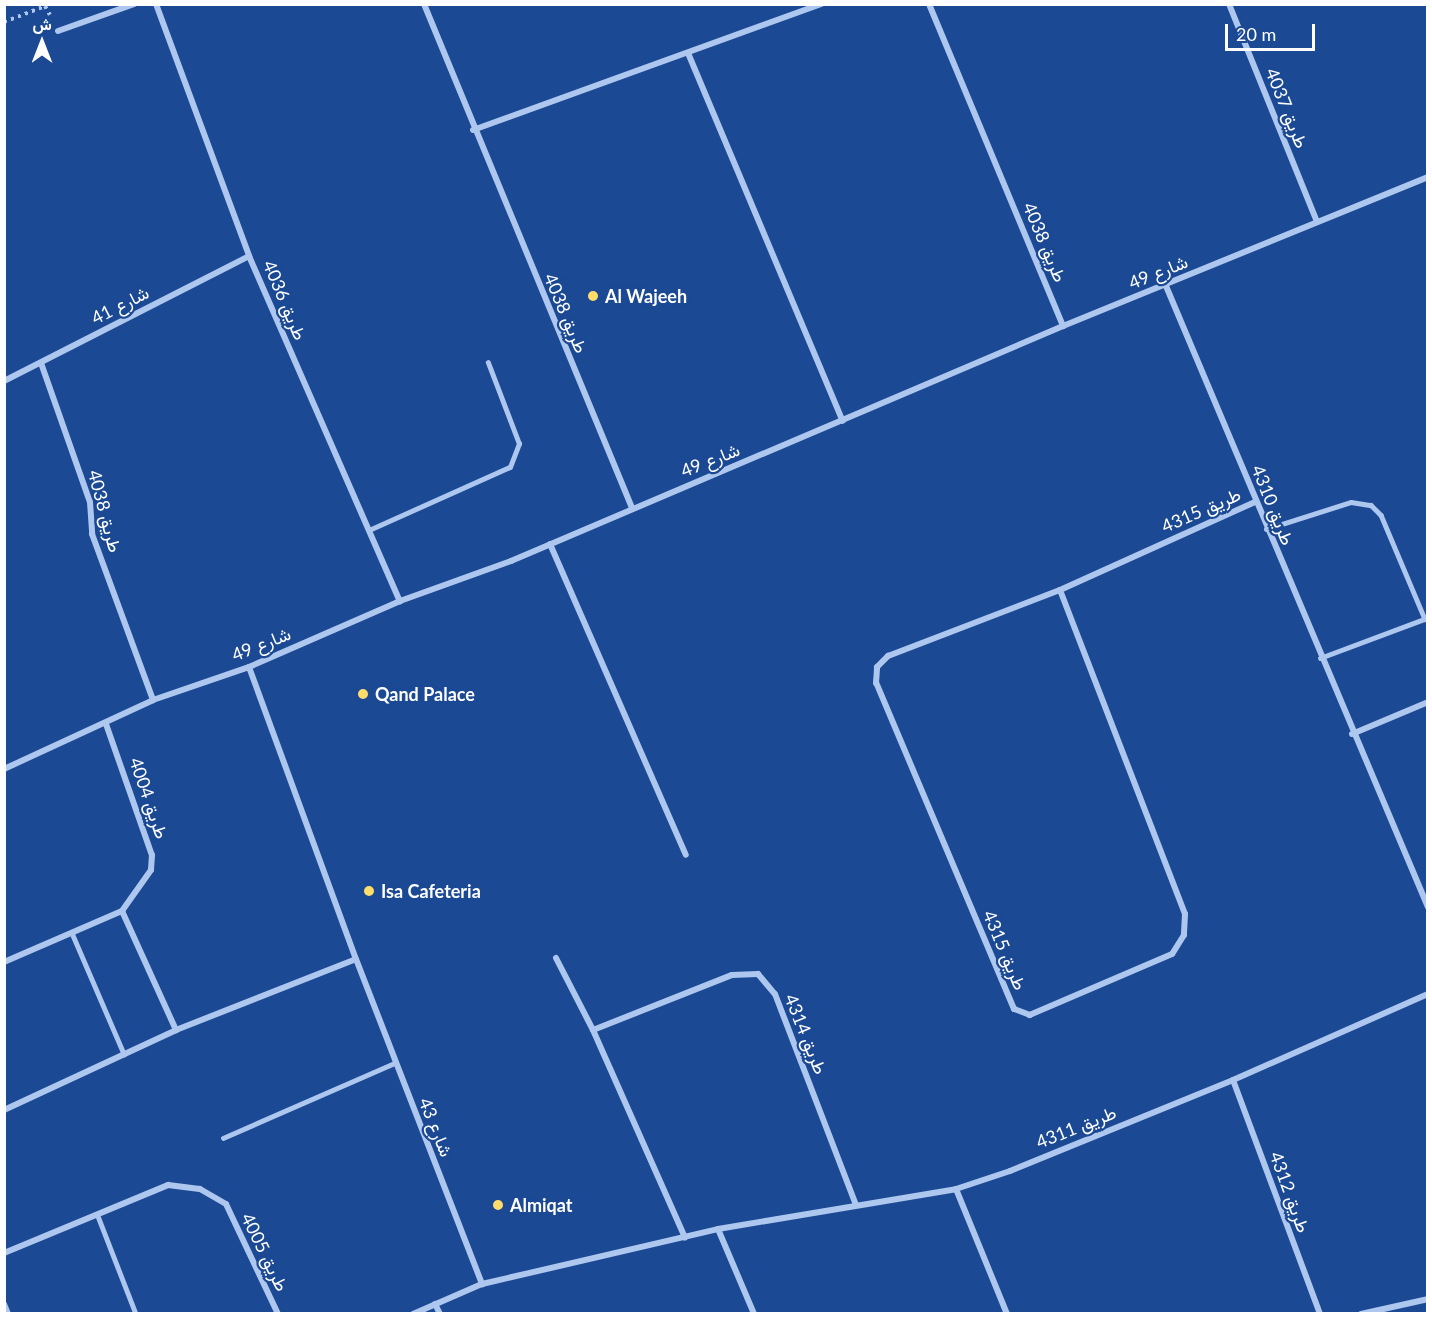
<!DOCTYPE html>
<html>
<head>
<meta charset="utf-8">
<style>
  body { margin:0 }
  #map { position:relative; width:1432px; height:1318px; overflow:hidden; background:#1b4994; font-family:Lato,Vazirmatn,sans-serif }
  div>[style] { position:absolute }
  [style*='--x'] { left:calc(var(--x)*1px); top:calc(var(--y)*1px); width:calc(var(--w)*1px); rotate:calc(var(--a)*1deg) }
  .path>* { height:4px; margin-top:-2px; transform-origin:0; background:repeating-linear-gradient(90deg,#adc7ef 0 3px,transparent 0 7.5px) }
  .lane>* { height:4.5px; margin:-2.25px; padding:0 2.25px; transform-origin:2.25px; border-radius:2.25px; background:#adc7ef }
  .street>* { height:6px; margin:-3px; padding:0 3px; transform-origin:3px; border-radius:3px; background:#adc7ef }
  .dots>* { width:16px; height:16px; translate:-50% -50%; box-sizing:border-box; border:3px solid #1b4994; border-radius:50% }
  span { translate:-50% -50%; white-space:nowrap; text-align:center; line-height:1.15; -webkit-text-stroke:4.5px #1b4994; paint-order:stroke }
  .street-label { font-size:18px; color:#fff }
  .poi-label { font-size:18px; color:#fff; font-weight:700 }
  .left { translate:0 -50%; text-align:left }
  .frame { position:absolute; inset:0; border:6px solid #fff; pointer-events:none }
  .north { position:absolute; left:12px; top:12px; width:60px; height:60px; -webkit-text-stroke:4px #1b4994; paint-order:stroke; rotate:0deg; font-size:16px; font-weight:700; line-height:24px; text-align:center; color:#fff }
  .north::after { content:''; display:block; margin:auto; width:21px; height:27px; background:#fff; clip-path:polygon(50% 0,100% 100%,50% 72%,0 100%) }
  .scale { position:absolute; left:1225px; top:24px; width:90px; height:27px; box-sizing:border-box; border:3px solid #fff; border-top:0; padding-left:8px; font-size:18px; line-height:21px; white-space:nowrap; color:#fff; -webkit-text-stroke:4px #1b4994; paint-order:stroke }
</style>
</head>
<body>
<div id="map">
  <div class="path">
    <i style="--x:4;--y:22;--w:44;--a:-21.3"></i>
    <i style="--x:45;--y:6;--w:10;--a:61"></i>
  </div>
  <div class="lane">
    <i style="--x:1266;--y:529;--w:89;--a:-17.6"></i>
    <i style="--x:1351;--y:502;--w:20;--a:9"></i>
    <i style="--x:1371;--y:505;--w:14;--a:45"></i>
    <i style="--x:1381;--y:515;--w:113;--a:67.1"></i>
    <i style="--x:369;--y:530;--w:154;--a:-24.1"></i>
    <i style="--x:510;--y:467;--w:25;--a:-69"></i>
    <i style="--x:519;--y:444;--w:87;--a:-110.9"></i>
    <i style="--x:1320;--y:658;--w:114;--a:-20.5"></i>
    <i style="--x:72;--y:933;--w:132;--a:66.7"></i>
    <i style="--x:223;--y:1138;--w:188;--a:-23.6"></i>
    <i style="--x:98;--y:1216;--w:105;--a:68.8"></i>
  </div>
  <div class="street">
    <i style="--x:156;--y:4;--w:269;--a:69.7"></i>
    <i style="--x:249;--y:256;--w:377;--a:66.4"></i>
    <i style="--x:424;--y:4;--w:545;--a:67.57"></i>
    <i style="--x:929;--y:4;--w:349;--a:67.4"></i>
    <i style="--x:1229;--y:4;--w:235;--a:68"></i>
    <i style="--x:58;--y:31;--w:81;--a:-19.6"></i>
    <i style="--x:688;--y:53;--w:399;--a:67.2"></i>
    <i style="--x:473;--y:130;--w:371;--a:-19.9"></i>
    <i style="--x:1166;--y:286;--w:674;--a:67.13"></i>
    <i style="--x:41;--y:363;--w:147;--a:70.6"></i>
    <i style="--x:90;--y:502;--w:32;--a:86"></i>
    <i style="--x:92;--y:534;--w:177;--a:69.8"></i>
    <i style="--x:4;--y:381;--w:275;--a:-27"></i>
    <i style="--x:550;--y:544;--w:339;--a:66.4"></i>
    <i style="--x:1060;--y:590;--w:347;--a:68.9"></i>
    <i style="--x:1185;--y:914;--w:21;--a:93"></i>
    <i style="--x:1184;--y:935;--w:22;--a:122"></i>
    <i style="--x:1172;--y:954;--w:155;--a:156.8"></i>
    <i style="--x:1030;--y:1015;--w:17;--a:-159"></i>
    <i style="--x:1014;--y:1009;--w:354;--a:-112.9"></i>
    <i style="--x:876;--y:683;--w:16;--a:-86"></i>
    <i style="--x:877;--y:667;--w:16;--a:-45"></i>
    <i style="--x:888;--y:656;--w:184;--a:-21"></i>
    <i style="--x:1060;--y:590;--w:214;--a:-24.3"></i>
    <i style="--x:249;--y:667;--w:311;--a:69.9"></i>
    <i style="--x:356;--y:959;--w:349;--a:68.8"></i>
    <i style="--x:106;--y:724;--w:139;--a:70.7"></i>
    <i style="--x:152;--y:855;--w:15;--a:94"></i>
    <i style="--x:151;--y:870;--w:50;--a:125.3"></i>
    <i style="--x:1352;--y:734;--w:82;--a:-22.8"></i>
    <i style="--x:4;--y:769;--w:164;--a:-24.8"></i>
    <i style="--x:153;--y:700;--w:102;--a:-19"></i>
    <i style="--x:249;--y:667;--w:165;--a:-23.6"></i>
    <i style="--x:400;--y:601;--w:118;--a:-19.8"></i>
    <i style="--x:511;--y:561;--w:600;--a:-23.06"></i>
    <i style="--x:1063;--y:326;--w:394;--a:-22.2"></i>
    <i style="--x:556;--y:958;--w:81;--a:62.8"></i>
    <i style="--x:593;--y:1030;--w:227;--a:66.1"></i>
    <i style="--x:4;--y:962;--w:129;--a:-23.4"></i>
    <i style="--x:122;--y:911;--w:131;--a:65.6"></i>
    <i style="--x:593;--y:1030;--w:149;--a:-21.6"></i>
    <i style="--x:732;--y:975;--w:26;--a:-2"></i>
    <i style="--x:758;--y:974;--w:26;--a:50"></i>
    <i style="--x:775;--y:994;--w:226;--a:69"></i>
    <i style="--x:1233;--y:1080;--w:250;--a:69.6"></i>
    <i style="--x:4;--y:1110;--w:190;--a:-24.9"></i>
    <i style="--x:176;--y:1030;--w:193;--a:-21.5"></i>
    <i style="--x:956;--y:1189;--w:135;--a:67.8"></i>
    <i style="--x:718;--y:1229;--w:92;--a:67"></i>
    <i style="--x:4;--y:1253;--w:178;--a:-22.5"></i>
    <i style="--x:168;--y:1185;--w:32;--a:7"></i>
    <i style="--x:200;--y:1189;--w:30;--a:30"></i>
    <i style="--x:226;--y:1204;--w:122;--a:64.7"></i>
    <i style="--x:4;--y:1304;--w:11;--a:68"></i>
    <i style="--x:435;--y:1304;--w:11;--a:63"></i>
    <i style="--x:413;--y:1314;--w:75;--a:-23.5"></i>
    <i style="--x:482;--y:1284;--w:242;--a:-13.1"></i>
    <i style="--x:718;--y:1229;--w:241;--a:-9.5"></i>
    <i style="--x:956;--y:1189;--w:57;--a:-18.4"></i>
    <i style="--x:1010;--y:1171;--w:241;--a:-22.2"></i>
    <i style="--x:1233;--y:1080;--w:213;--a:-23.8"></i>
    <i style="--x:1361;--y:1314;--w:69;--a:-12.6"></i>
  </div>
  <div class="dots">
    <i style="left:593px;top:296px;background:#ffdd6b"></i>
    <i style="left:363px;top:694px;background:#ffdd6b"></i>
    <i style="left:369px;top:891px;background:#ffdd6b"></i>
    <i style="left:498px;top:1205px;background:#ffdd6b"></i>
  </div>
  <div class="street-label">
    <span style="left:1287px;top:108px;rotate:68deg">طريق 4037</span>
    <span style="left:1045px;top:242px;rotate:67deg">طريق 4038</span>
    <span style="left:1158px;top:272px;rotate:-22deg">شارع 49</span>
    <span style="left:285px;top:300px;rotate:67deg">طريق 4036</span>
    <span style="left:120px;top:305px;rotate:-27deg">شارع 41</span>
    <span style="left:566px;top:313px;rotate:67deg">طريق 4038</span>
    <span style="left:710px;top:460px;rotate:-22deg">شارع 49</span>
    <span style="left:1273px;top:505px;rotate:68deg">طريق 4310</span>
    <span style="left:1201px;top:510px;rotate:-24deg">طريق 4315</span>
    <span style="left:105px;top:511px;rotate:75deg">طريق 4038</span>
    <span style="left:261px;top:644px;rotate:-22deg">شارع 49</span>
    <span style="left:149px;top:798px;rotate:71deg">طريق 4004</span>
    <span style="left:1005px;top:950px;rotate:67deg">طريق 4315</span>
    <span style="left:806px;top:1034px;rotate:68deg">طريق 4314</span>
    <span style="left:436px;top:1127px;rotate:68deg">شارع 43</span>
    <span style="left:1076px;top:1127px;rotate:-22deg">طريق 4311</span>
    <span style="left:1290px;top:1192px;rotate:70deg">طريق 4312</span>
    <span style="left:265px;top:1252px;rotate:64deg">طريق 4005</span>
  </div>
  <div class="poi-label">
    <span class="left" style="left:605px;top:296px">Al Wajeeh</span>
    <span class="left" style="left:375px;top:694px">Qand Palace</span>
    <span class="left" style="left:381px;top:891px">Isa Cafeteria</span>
    <span class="left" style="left:510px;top:1205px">Almiqat</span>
  </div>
  <div class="frame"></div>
  <div class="north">ش</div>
  <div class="scale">20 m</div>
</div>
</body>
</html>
